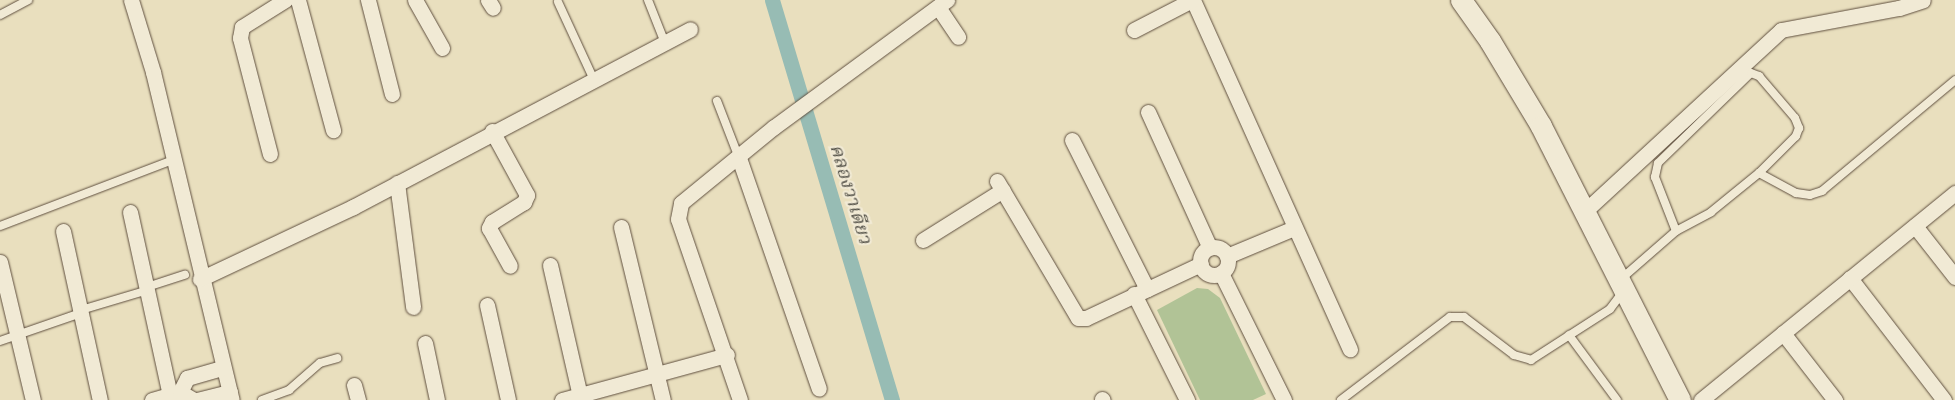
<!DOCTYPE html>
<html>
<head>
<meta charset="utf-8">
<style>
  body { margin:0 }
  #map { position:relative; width:1955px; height:400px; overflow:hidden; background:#e9dfbe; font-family:"EB Garamond","Noto Serif Thai",serif }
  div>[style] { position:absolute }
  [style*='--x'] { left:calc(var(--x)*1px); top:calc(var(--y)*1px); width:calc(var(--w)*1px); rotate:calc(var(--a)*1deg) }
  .green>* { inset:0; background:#b1c396 }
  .canal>* { height:15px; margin:-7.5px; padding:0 7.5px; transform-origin:7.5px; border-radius:7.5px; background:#97bcb4 }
  .roads { filter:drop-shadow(0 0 1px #5f4f3f) drop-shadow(0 0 1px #5f4f3f) }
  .lane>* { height:8px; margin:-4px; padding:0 4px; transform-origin:4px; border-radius:4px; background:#f1ead5 }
  .street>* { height:15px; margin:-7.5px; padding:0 7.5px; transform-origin:7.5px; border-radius:7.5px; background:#f1ead5 }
  .street>.ring { margin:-7.5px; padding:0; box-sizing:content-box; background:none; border:15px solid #f1ead5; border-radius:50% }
  .secondary>* { height:21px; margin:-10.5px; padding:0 10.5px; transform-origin:10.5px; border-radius:10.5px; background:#f1ead5 }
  span { translate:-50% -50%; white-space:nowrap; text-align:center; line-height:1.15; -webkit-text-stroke:4.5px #f1ead5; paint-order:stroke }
  .water-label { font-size:19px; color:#504e45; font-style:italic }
</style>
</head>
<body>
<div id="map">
  <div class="green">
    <i style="clip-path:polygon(1197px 288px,1208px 289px,1220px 298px,1266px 394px,1253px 400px,1200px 400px,1157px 310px)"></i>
  </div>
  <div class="canal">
    <i style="--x:772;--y:0;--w:418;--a:73.3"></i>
  </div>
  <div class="roads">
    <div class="lane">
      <i style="--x:648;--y:0;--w:46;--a:68.4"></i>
      <i style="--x:558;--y:2;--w:86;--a:65.2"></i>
      <i style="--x:0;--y:15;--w:32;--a:-28"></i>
      <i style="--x:717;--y:101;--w:61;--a:68.9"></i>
      <i style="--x:0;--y:226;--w:187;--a:-20.9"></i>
      <i style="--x:1676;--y:231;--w:40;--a:-28"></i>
      <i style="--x:1711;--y:212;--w:62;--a:-39.1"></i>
      <i style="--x:1759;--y:173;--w:42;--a:28.4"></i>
      <i style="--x:1796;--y:193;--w:14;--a:8"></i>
      <i style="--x:1810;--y:195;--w:13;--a:-18"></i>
      <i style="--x:1822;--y:191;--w:173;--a:-39.8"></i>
      <i style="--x:1621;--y:279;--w:73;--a:-41.1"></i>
      <i style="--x:1676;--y:231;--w:58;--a:-111.3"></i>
      <i style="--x:1655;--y:177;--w:14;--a:-78"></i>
      <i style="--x:1658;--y:163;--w:129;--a:-44.1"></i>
      <i style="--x:1751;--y:73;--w:9;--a:21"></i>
      <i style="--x:1759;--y:76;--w:55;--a:49.4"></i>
      <i style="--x:1795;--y:118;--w:11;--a:68"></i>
      <i style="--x:1799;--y:128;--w:9;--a:111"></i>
      <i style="--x:1796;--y:136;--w:52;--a:135"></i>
      <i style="--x:147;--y:287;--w:40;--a:-18"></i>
      <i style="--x:81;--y:310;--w:70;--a:-16.6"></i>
      <i style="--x:1569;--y:335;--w:81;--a:53.6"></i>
      <i style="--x:0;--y:341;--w:86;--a:-19.1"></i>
      <i style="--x:262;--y:400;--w:29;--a:-20"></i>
      <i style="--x:289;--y:390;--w:41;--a:-41.1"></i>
      <i style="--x:320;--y:363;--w:18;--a:-16"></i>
      <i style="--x:1341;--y:400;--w:137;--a:-37.3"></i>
      <i style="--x:1450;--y:317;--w:14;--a:0"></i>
      <i style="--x:1464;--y:317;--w:63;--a:37.2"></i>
      <i style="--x:1514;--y:355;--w:18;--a:16"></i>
      <i style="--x:1531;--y:360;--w:94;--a:-32.8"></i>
      <i style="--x:1610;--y:309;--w:20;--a:-53"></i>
    </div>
    <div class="street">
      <i style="--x:131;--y:0;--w:75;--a:73"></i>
      <i style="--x:153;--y:72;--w:337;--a:76.5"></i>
      <i style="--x:298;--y:0;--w:135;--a:74.9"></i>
      <i style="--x:368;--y:0;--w:97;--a:75.7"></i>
      <i style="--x:415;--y:0;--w:55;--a:60.6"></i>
      <i style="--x:488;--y:0;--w:9;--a:58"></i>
      <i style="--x:1193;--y:0;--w:383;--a:65.8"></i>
      <i style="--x:938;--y:7;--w:36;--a:56"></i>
      <i style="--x:1134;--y:30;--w:65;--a:-27.3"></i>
      <i style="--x:1148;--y:112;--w:149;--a:65.5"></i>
      <i style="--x:492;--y:131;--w:73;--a:61.3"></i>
      <i style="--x:527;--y:195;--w:8;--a:113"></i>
      <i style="--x:524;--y:202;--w:38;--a:148"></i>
      <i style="--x:492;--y:222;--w:7;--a:117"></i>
      <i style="--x:489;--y:228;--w:43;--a:61.1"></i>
      <i style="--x:1072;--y:140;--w:167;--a:63.3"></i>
      <i style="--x:270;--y:154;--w:120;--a:-104.5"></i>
      <i style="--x:240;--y:38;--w:11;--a:-80"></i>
      <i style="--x:242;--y:27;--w:51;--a:-32.1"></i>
      <i style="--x:739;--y:158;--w:244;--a:70.9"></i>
      <i style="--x:997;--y:181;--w:159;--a:59.4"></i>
      <i style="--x:1078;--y:318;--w:8;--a:0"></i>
      <i style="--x:1086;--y:318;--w:127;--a:-25.2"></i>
      <i style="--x:397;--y:183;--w:125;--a:82.6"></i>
      <i style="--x:1585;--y:211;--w:267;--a:-42.7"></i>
      <i style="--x:1781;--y:30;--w:120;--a:-10.6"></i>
      <i style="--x:1899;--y:8;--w:25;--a:-18"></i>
      <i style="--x:130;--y:212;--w:192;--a:77.7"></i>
      <i style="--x:1915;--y:226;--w:65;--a:51.9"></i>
      <i style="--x:621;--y:227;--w:178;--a:76.4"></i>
      <i style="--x:63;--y:231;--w:173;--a:77.7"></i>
      <i style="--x:923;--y:240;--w:94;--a:-32"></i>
      <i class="ring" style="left:1200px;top:247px;width:13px;height:13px"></i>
      <i style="--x:1227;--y:256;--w:73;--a:-22.7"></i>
      <i style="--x:0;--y:262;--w:142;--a:76.6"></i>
      <i style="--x:550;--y:265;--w:139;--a:77.1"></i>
      <i style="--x:1221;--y:273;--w:142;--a:63.6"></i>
      <i style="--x:1850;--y:278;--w:154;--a:52.4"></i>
      <i style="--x:200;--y:279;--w:169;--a:-25.2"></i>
      <i style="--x:353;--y:207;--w:381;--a:-27.8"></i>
      <i style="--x:1134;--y:294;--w:119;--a:63.4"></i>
      <i style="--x:487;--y:305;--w:97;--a:77.5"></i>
      <i style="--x:1783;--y:333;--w:85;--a:52.2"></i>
      <i style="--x:425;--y:343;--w:58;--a:78.1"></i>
      <i style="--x:354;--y:385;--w:16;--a:75"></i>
      <i style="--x:180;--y:392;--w:16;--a:-63"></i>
      <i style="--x:187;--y:378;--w:37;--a:-16"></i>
      <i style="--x:1102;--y:399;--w:1;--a:45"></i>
      <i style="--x:152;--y:400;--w:29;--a:-16"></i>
      <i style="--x:180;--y:392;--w:16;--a:30"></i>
      <i style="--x:197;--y:400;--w:34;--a:-14"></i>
      <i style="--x:562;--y:400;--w:171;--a:-15.3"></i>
      <i style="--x:740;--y:400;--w:191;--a:-108.9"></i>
      <i style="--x:678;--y:219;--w:16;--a:-79"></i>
      <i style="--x:681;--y:203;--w:120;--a:-39.3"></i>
      <i style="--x:774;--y:127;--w:215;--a:-36.3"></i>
      <i style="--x:1701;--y:400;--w:328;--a:-39.2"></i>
    </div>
    <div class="secondary">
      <i style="--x:1461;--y:0;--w:50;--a:54.7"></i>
      <i style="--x:1490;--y:41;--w:99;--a:59"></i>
      <i style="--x:1541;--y:126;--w:307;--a:63.1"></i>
    </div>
  </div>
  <div class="water-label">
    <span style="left:851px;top:194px;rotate:73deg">คลองวาเดียว</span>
  </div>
</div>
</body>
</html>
